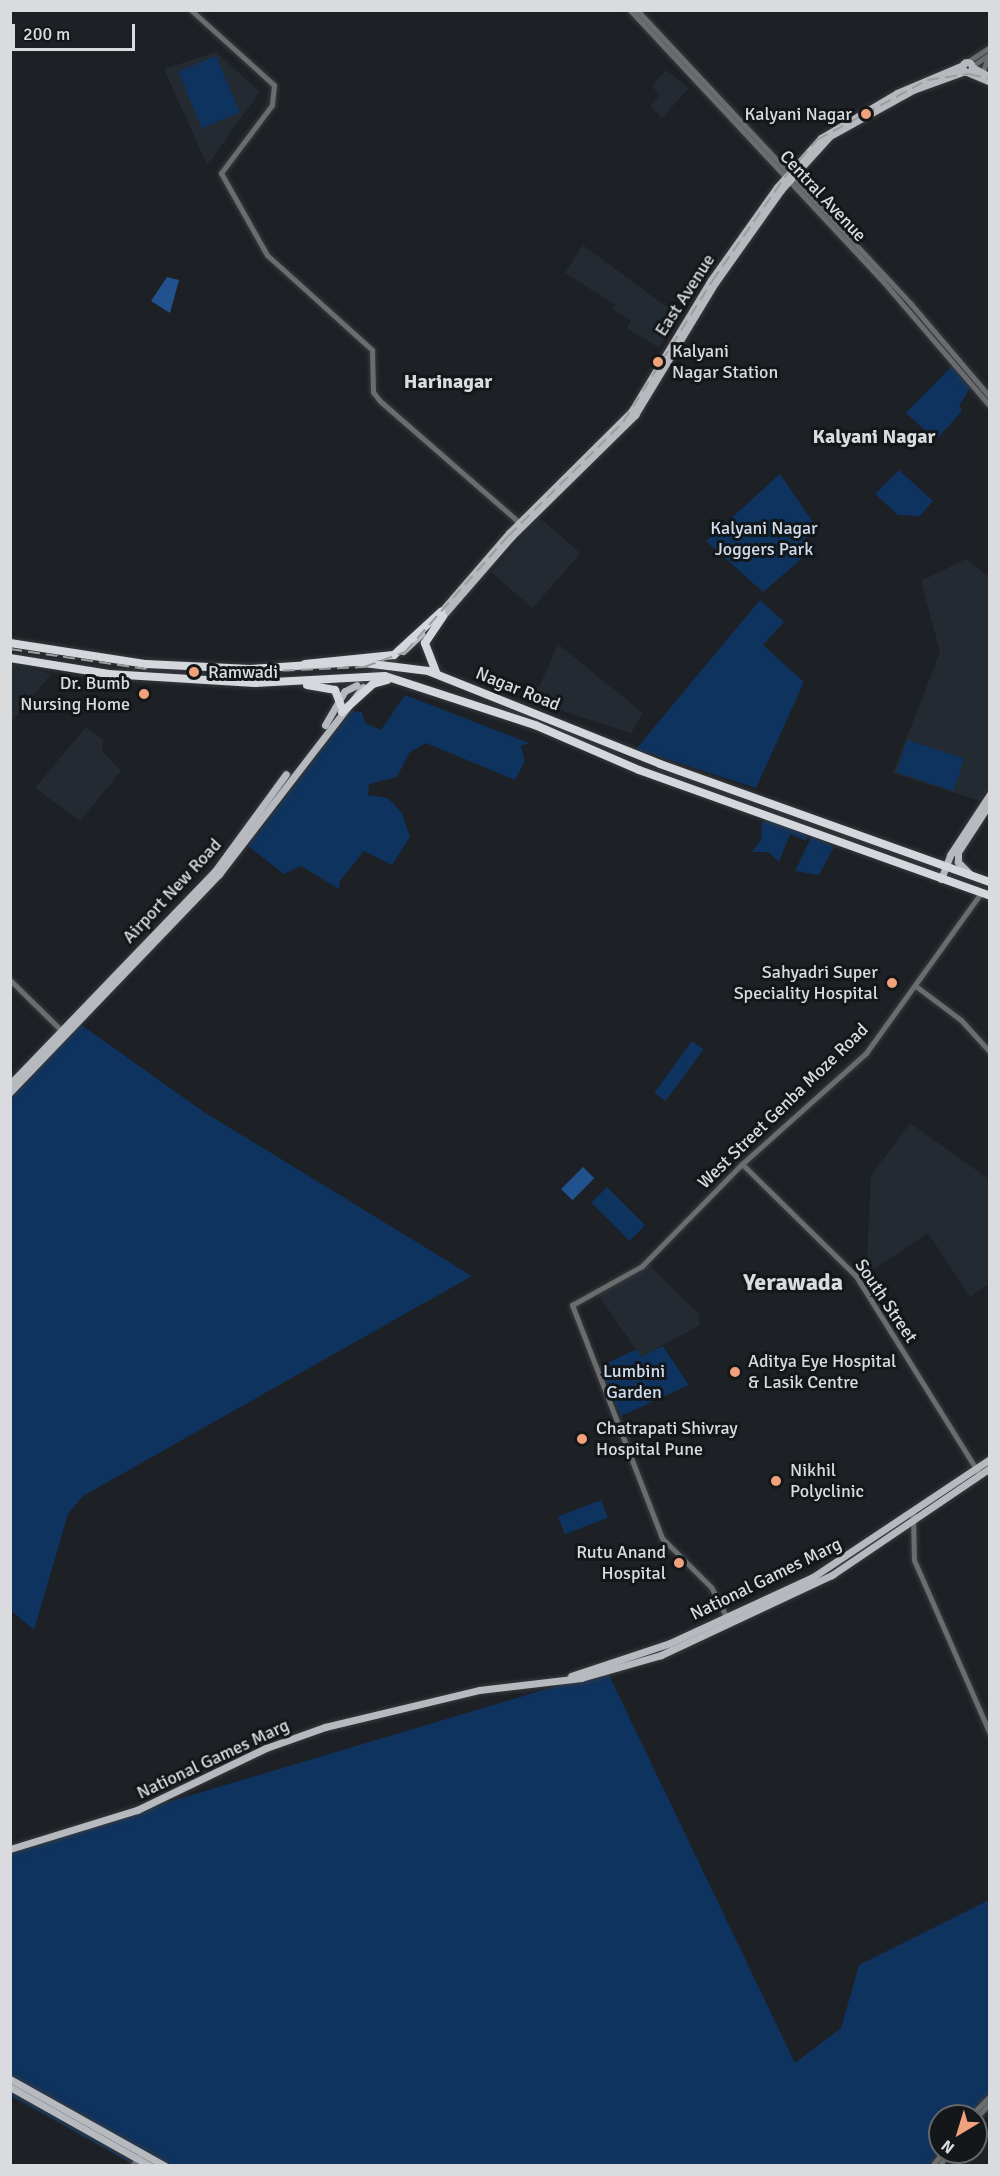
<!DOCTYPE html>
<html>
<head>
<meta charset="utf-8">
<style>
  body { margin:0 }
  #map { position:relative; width:1000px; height:2176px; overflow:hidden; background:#1d2024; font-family:Signika,sans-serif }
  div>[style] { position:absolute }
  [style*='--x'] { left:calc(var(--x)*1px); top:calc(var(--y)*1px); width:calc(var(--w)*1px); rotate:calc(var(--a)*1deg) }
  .built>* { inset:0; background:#242a32; transform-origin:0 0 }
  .green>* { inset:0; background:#0e335f; transform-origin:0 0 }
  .water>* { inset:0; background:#21528d; transform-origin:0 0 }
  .major-tunnel>* { height:7px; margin-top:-3.5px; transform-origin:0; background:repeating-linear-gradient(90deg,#393c40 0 7px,transparent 0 10.5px) }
  .roads { filter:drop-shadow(0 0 2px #373a3e) drop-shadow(0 0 2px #373a3e) }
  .minor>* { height:5px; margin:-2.5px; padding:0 2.5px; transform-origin:2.5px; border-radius:2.5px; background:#6a6c6e }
  .major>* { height:7px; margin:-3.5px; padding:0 3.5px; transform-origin:3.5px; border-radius:3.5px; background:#b6b9bd }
  .major>.ring { margin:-3.5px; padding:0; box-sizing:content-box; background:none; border:7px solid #b6b9bd; border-radius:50% }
  .highway>* { height:8px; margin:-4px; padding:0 4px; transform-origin:4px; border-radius:4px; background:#d4d8dd }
  .rail>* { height:1.5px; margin-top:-0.75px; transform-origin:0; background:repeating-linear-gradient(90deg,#9b9ea1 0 12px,transparent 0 18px) }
  .dots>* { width:16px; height:16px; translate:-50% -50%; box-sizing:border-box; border:3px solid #14171a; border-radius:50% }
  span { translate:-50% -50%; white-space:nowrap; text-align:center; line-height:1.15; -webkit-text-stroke:6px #14171a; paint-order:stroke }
  .poi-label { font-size:18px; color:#d9dbde }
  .right { translate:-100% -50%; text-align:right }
  .left { translate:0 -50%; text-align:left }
  .street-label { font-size:18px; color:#d9dbde }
  .park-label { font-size:18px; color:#d0ddef }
  .neighbourhood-label { font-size:20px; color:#d9dbde; font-weight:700 }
  .district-label { font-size:24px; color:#d9dbde; font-weight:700 }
  .frame { position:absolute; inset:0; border:12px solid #d9dbde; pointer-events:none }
  .north { position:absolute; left:928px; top:2104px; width:60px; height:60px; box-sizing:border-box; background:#14171a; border:2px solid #636568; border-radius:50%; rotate:218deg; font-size:16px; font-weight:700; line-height:24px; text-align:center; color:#d9dbde }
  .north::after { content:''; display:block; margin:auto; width:21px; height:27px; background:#f1a17c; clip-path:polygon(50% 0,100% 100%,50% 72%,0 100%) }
  .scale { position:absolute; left:12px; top:24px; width:123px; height:27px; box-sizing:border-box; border:3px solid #d9dbde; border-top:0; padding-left:8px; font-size:18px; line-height:21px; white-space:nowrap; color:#d9dbde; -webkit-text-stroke:4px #14171a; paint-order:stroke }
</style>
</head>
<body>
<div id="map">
  <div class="built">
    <i style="clip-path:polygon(216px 52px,260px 92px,207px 165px,164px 69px)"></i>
    <i style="clip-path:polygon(666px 70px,689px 88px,662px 118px,650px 106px,660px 96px,652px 86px)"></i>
    <i style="clip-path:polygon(583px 245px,679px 316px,659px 348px,627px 328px,631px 321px,613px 309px,615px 305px,565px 273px)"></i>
    <i style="left:539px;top:517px;width:55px;height:73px;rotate:41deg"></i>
    <i style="clip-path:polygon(966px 559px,989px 577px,989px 788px,980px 801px,893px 773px,940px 652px,921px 581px)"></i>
    <i style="clip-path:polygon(558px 644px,643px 713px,631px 733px,522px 698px,526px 683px,539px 687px)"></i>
    <i style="clip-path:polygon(11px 663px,51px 674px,11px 723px)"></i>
    <i style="clip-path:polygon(86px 727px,103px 740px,102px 751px,121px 771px,80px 821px,35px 788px)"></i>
    <i style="clip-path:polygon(910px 1123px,989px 1179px,989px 1284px,970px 1297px,928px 1233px,863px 1277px,857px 1266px,867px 1258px,871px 1175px)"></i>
    <i style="clip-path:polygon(646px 1262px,699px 1314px,700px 1325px,641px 1357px,596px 1292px)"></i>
  </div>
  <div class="green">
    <i style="left:216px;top:56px;width:61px;height:41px;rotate:67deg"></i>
    <i style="clip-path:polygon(952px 366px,970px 388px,959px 406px,962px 411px,936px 440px,906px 413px)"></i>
    <i style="clip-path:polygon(899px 470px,933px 501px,920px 516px,898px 515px,875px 494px)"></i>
    <i style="clip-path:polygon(780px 474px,817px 528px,806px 538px,814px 548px,763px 592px,706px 541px)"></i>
    <i style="clip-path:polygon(760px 600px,784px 622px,763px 645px,804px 682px,756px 788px,636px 749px)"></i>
    <i style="clip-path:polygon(405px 695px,529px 743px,521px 746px,525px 761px,515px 780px,426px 743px,409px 753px,397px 777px,369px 784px,368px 795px,388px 798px,402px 813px,410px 837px,392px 865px,364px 851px,340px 881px,339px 889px,301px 866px,284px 874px,248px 846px,351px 711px,362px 712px,365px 723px,381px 730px)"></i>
    <i style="left:907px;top:740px;width:60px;height:34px;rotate:18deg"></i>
    <i style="clip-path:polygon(770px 818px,809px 834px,806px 841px,790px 834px,779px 862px,768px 852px,752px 852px,761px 840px,762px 823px)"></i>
    <i style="clip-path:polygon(812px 836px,834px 847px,819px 875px,795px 871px)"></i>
    <i style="clip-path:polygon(80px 1024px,204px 1112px,472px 1276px,83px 1496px,68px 1514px,34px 1630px,10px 1610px,10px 1096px)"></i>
    <i style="left:692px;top:1041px;width:14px;height:64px;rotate:36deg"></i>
    <i style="left:607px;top:1187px;width:54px;height:22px;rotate:45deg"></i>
    <i style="clip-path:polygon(663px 1346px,689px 1385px,621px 1416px,599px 1367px,637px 1349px,641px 1357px)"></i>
    <i style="left:601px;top:1500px;width:19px;height:46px;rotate:69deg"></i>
    <i style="clip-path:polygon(607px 1671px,795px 2063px,841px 2028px,859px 1965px,989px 1900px,989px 2101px,973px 2116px,940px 2116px,940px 2152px,934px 2165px,134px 2165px,11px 2096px,11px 1849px)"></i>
  </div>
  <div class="water">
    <i style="clip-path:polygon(167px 277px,179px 280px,170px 313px,151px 301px)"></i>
    <i style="left:583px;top:1167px;width:16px;height:31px;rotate:45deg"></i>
  </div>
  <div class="major-tunnel">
    <i style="--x:357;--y:685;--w:52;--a:-35.5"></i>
  </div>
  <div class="roads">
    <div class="minor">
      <i style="--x:191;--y:10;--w:112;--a:42.1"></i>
      <i style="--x:274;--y:85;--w:20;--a:96"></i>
      <i style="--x:272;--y:105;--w:85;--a:126.9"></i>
      <i style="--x:221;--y:173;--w:94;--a:60.7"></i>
      <i style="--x:267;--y:255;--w:142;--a:42.1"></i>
      <i style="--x:372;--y:350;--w:42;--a:88.6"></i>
      <i style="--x:373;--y:392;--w:11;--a:52"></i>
      <i style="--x:380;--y:401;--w:187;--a:41.1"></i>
      <i style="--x:630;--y:10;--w:368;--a:47"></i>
      <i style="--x:881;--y:279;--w:167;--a:49.4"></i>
      <i style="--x:637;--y:10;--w:402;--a:47"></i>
      <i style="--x:911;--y:304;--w:122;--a:49.7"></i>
      <i style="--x:967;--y:62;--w:27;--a:-33"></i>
      <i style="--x:972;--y:66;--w:22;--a:-34"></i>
      <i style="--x:982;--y:73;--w:18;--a:-68"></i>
      <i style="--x:10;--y:980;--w:74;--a:44.5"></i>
      <i style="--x:917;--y:987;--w:55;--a:36.9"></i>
      <i style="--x:961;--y:1020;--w:43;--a:47.8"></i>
      <i style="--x:742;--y:1164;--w:160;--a:44.5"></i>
      <i style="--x:856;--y:1276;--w:234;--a:58.1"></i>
      <i style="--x:913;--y:1514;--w:46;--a:88.8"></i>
      <i style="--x:914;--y:1560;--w:190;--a:66.4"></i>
      <i style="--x:728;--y:1620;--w:37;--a:-117"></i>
      <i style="--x:711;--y:1587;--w:69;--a:-135"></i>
      <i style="--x:662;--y:1538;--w:250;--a:-111.1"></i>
      <i style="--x:572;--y:1305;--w:80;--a:-29.1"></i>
      <i style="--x:642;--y:1266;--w:143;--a:-45.6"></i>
      <i style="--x:742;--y:1164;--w:166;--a:-41.8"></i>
      <i style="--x:866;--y:1053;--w:197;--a:-54.3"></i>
      <i style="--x:970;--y:2116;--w:28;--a:-45"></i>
      <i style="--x:976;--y:2118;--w:21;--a:-47"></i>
      <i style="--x:132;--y:2166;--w:12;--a:-55"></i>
      <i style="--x:932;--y:2166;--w:18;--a:-52"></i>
      <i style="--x:939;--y:2166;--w:17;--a:-54"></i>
    </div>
    <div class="major">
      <i class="ring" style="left:962px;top:62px;width:3px;height:3px"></i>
      <i style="--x:972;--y:67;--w:21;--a:29"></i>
      <i style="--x:967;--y:72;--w:25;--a:23"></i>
      <i style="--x:439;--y:614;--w:107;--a:-49.2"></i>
      <i style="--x:509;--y:533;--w:172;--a:-44.8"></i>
      <i style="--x:631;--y:412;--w:154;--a:-58.8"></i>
      <i style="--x:711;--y:280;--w:114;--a:-54.6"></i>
      <i style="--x:777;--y:187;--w:66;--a:-48.1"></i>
      <i style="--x:821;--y:138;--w:88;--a:-30.6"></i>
      <i style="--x:897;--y:93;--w:72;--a:-23"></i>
      <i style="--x:440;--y:619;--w:110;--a:-49.1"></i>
      <i style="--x:512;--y:536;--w:173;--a:-44.5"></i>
      <i style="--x:635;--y:415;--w:154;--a:-58.8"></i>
      <i style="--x:715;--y:283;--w:114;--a:-54.6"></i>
      <i style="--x:781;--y:190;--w:73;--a:-47.8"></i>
      <i style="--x:830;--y:136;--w:95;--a:-29"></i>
      <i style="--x:913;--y:90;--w:55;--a:-20.1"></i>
      <i style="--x:403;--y:651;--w:25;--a:-43"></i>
      <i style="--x:325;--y:725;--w:39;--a:-60"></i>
      <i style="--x:345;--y:691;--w:13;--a:-27"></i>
      <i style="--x:969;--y:873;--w:16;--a:-135"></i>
      <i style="--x:958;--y:862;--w:10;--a:-90"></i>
      <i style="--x:958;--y:852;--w:59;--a:-56.9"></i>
      <i style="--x:941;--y:879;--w:26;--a:-69"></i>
      <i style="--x:950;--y:855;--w:73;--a:-56.7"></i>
      <i style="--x:10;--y:1084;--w:296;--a:-46.1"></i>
      <i style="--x:215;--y:871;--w:120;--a:-53.8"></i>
      <i style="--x:10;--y:1092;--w:302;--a:-46.2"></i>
      <i style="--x:219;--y:874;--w:236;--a:-52.4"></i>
      <i style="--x:571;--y:1676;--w:104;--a:-18.4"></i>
      <i style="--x:670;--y:1643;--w:157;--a:-24.8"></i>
      <i style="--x:813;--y:1577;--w:213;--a:-33.7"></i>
      <i style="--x:10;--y:1849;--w:133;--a:-17.1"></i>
      <i style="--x:137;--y:1810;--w:143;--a:-25.7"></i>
      <i style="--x:266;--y:1748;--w:63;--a:-19.6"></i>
      <i style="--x:325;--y:1727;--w:158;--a:-13.5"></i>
      <i style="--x:479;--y:1690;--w:103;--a:-6.7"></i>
      <i style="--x:581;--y:1678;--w:83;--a:-16"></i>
      <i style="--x:661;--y:1655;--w:189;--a:-25.1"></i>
      <i style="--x:832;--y:1575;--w:191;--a:-34.1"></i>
      <i style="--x:10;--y:2079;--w:178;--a:29.3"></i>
      <i style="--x:10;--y:2087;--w:161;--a:29.4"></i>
    </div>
    <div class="highway">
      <i style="--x:10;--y:643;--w:138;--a:8.8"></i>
      <i style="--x:146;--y:664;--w:104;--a:2.8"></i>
      <i style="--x:250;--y:669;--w:106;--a:-3.8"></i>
      <i style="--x:356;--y:662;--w:73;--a:7.1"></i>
      <i style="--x:428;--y:671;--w:250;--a:21.8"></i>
      <i style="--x:660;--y:764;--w:350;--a:19.7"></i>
      <i style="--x:10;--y:658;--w:100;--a:9.2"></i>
      <i style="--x:109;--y:674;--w:146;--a:3.5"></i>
      <i style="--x:255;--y:683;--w:130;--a:-3.1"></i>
      <i style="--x:385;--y:676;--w:158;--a:18.1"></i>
      <i style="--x:535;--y:725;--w:113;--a:23.4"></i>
      <i style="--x:639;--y:770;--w:373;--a:19.7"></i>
      <i style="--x:305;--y:664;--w:89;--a:-5.8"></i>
      <i style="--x:394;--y:655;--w:64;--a:-42.5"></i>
      <i style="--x:436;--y:672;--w:31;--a:-111"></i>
      <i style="--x:425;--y:643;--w:32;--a:-56"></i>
      <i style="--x:307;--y:685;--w:28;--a:10"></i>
      <i style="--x:335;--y:690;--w:17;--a:69"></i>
      <i style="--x:342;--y:712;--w:42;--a:-42.1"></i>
      <i style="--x:373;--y:684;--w:15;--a:-16"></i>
    </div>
  </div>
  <div class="rail">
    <i style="--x:10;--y:649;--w:138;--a:8.3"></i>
    <i style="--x:229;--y:673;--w:135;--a:-2.5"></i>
    <i style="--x:364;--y:667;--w:44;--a:-20.1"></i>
    <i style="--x:405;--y:652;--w:155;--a:-48.4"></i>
    <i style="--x:508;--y:536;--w:162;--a:-44.7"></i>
    <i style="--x:623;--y:422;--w:167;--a:-57.7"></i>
    <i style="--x:712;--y:281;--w:131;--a:-55"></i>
    <i style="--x:787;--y:174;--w:45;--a:-48.6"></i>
    <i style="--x:817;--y:140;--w:125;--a:-28.6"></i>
    <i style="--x:927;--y:80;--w:42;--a:-8.1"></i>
    <i style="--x:969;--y:74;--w:22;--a:13"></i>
  </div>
  <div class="dots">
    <i style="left:866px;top:114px;background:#f1a17c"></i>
    <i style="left:658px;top:362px;background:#f1a17c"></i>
    <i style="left:194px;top:672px;background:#f1a17c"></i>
    <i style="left:144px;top:694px;background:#f1a17c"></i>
    <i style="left:892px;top:983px;background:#f1a17c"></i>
    <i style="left:735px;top:1372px;background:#f1a17c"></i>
    <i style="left:582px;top:1439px;background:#f1a17c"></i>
    <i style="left:776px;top:1481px;background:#f1a17c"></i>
    <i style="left:679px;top:1563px;background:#f1a17c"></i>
  </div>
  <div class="poi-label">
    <span class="right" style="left:852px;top:114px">Kalyani Nagar</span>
    <span class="left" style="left:672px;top:362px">Kalyani<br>Nagar Station</span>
    <span class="left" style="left:208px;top:672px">Ramwadi</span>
    <span class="right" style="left:130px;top:694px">Dr. Bumb<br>Nursing Home</span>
    <span class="right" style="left:878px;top:983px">Sahyadri Super<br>Speciality Hospital</span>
    <span class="left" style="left:748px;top:1372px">Aditya Eye Hospital<br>&amp; Lasik Centre</span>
    <span class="left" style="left:596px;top:1439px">Chatrapati Shivray<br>Hospital Pune</span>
    <span class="left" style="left:790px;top:1481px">Nikhil<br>Polyclinic</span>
    <span class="right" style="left:666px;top:1563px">Rutu Anand<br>Hospital</span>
  </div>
  <div class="street-label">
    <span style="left:823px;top:196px;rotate:47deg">Central Avenue</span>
    <span style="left:685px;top:295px;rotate:-57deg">East Avenue</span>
    <span style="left:518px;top:689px;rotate:22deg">Nagar Road</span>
    <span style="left:172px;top:891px;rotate:-47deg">Airport New Road</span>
    <span style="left:783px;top:1106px;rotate:-44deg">West Street Genba Moze Road</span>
    <span style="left:886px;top:1301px;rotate:56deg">South Street</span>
    <span style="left:766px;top:1579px;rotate:-26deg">National Games Marg</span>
    <span style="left:213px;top:1759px;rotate:-25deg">National Games Marg</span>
  </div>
  <div class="park-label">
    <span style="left:764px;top:539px">Kalyani Nagar<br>Joggers Park</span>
    <span style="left:634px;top:1382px">Lumbini<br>Garden</span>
  </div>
  <div class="neighbourhood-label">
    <span style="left:448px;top:381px">Harinagar</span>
    <span style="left:874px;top:436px">Kalyani Nagar</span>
  </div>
  <div class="district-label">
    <span style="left:793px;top:1283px">Yerawada</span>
  </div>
  <div class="frame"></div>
  <div class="north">N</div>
  <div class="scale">200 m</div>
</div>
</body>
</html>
